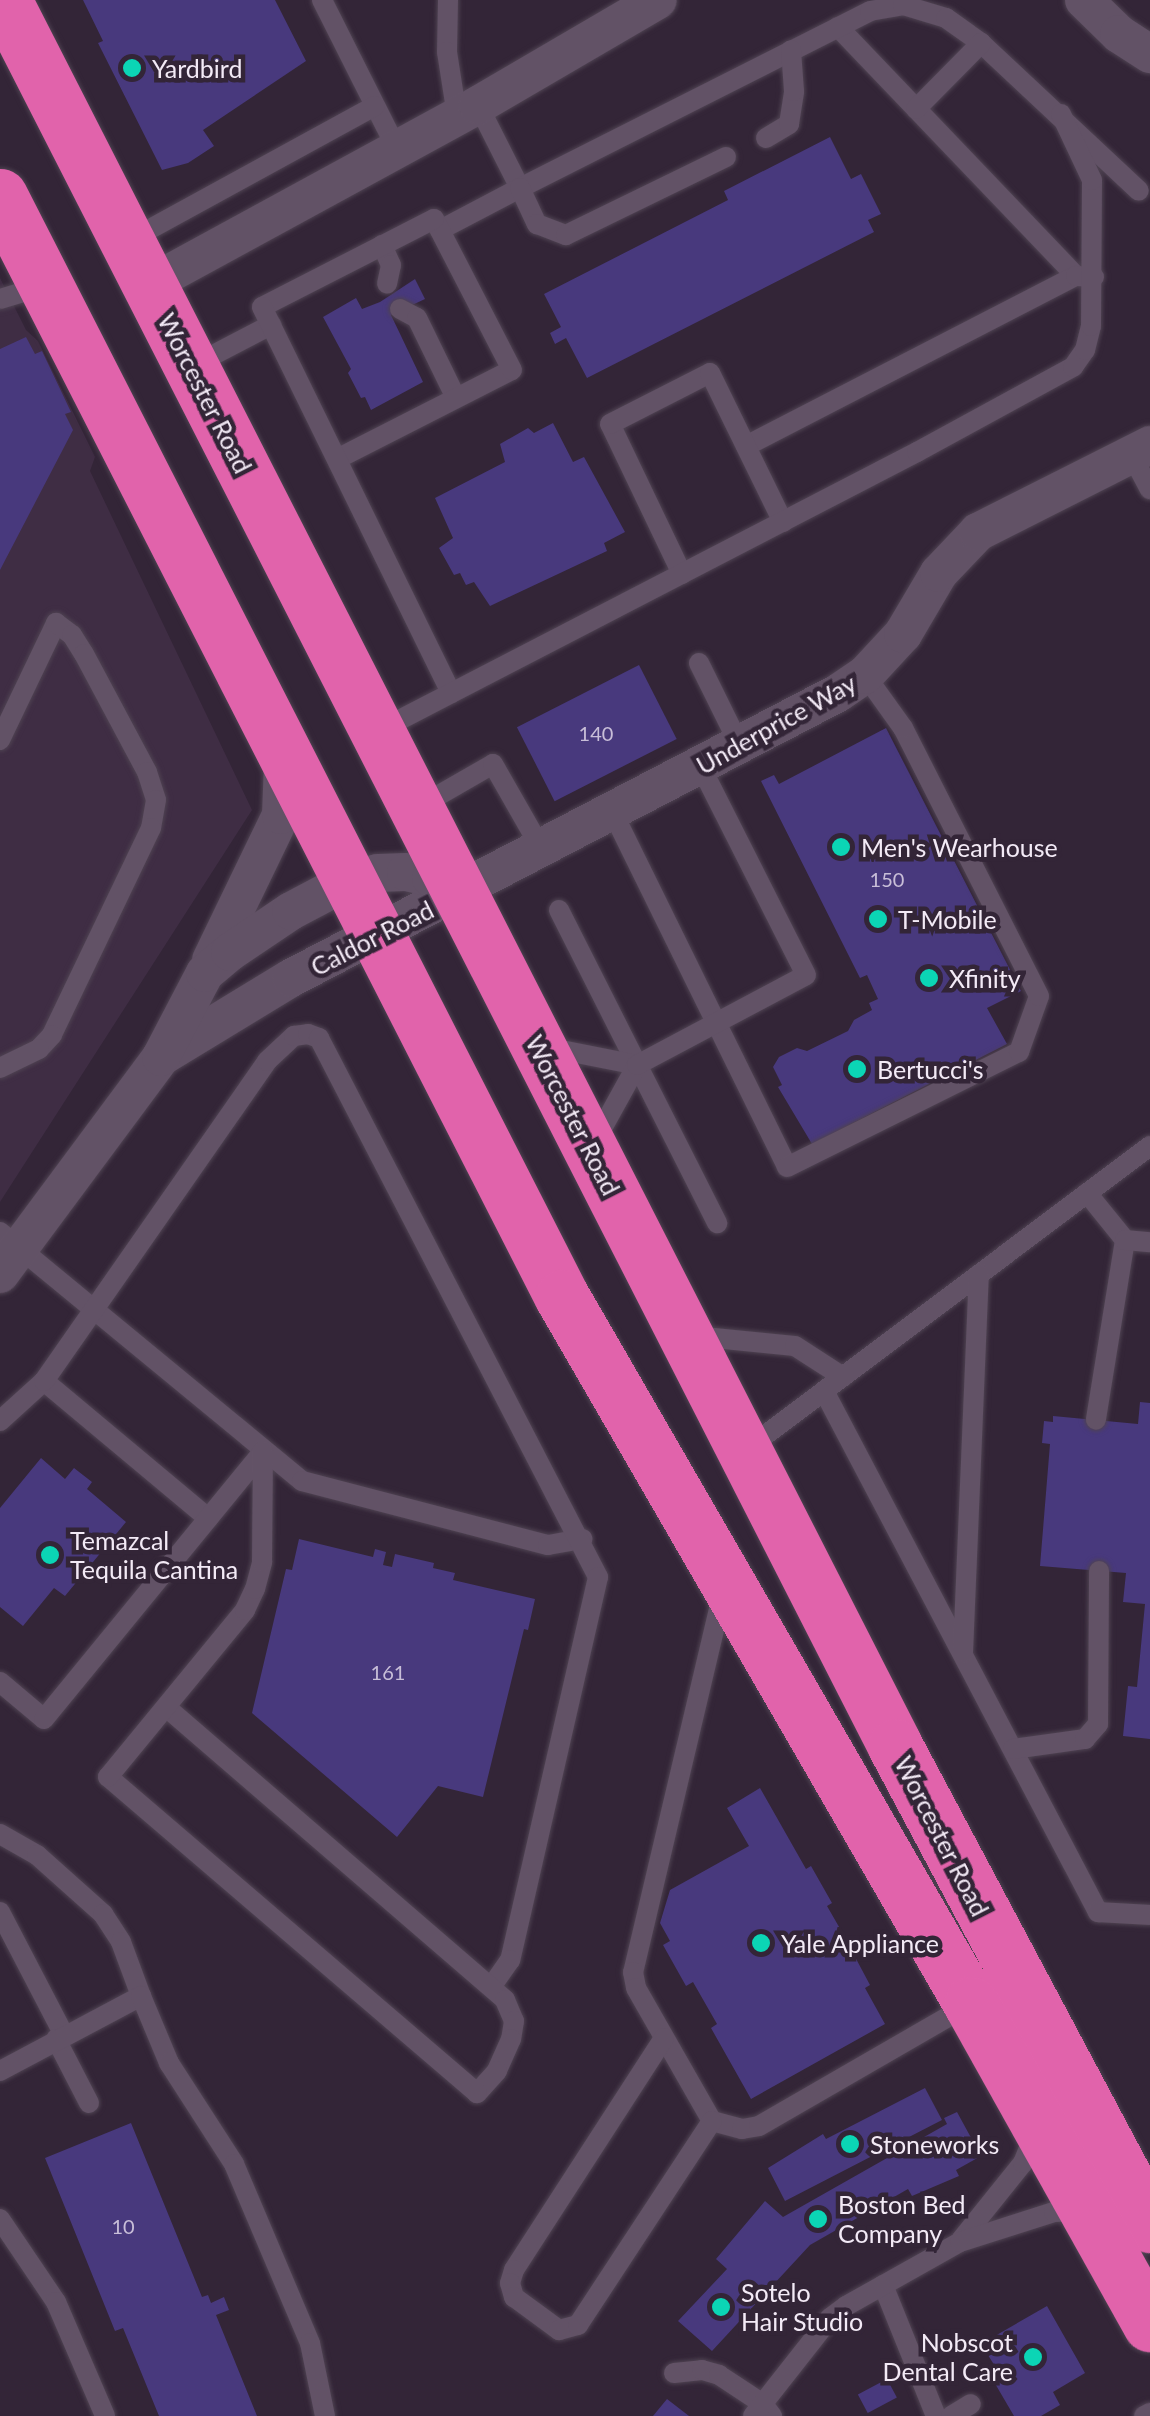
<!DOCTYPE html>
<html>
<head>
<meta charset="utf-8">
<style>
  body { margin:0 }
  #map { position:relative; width:1150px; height:2416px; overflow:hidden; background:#332537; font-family:Lato,sans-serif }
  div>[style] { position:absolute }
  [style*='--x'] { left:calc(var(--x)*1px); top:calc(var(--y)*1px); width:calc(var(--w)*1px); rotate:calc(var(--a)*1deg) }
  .built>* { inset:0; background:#3f2d44 }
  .building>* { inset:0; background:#48397d; transform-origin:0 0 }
  .roads { filter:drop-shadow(0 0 2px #4f4352) drop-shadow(0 0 2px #4f4352) }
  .lane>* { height:20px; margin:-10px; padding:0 10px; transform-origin:10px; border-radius:10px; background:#625266 }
  .street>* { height:38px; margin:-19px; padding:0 19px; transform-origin:19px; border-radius:19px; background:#625266 }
  .highway>* { height:55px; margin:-27.5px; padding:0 27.5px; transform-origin:27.5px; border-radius:27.5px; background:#e163ab }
  .dots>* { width:28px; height:28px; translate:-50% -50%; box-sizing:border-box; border:5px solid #332537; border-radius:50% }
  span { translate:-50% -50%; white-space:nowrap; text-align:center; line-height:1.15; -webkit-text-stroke:9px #332537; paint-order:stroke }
  .number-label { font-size:20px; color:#c8bed8 }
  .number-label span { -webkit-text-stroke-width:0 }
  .poi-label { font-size:25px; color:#f3eaf6 }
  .left { translate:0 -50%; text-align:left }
  .right { translate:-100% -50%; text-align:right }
  .street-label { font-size:25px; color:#f3eaf6 }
</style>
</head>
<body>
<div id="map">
  <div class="built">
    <i style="clip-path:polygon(0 278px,26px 330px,38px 341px,95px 457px,90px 471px,252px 810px,0 1202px)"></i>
  </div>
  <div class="building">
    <i style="clip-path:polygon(83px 0,275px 0,306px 61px,203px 130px,214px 146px,188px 163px,162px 170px,98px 43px,103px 41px)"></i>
    <i style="clip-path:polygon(830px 137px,851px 179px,861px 174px,881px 214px,868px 220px,874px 232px,587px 378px,566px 338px,555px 344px,550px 333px,561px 327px,544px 294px,728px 200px,724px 191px)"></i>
    <i style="clip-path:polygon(415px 279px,425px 299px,391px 315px,423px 382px,371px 410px,365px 397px,361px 398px,348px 373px,351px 369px,323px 317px,356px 298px,362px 309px,380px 302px)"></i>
    <i style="clip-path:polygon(26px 337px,35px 354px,42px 351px,71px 412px,65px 414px,73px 430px,0 570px,0 349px)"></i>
    <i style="clip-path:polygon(553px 423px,573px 462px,584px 457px,625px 532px,604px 543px,607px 551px,490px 606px,474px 582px,466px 585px,460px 573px,454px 575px,439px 548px,453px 538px,435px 498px,505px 462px,500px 444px,528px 428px,534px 433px)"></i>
    <i style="left:639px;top:665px;width:83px;height:137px;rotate:63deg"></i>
    <i style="clip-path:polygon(886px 728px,1021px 991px,987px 1008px,1007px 1044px,812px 1144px,778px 1087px,782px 1085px,773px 1067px,779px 1057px,797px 1048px,807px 1051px,848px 1031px,854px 1020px,872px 1010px,869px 1003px,878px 999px,867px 975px,860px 978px,761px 781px,774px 775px,779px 784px)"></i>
    <i style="clip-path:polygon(1140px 1402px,1150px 1403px,1150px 1739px,1123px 1736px,1128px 1686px,1137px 1687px,1145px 1604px,1123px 1602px,1126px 1573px,1040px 1566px,1050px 1444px,1042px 1443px,1044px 1421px,1053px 1422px,1053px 1416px,1138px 1424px)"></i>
    <i style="clip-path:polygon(41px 1458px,65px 1479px,74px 1468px,92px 1482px,87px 1489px,126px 1522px,65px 1596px,54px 1588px,23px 1626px,0 1607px,0 1508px)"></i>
    <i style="clip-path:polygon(299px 1539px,373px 1557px,375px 1549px,386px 1552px,383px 1565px,392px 1567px,395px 1554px,434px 1563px,433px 1568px,455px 1573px,453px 1580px,535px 1599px,528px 1630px,524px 1629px,483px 1797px,438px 1786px,397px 1837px,252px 1713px,286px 1569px,292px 1570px)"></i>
    <i style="clip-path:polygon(760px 1788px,806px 1869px,811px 1866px,832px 1903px,827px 1906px,846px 1939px,852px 1936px,860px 1952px,854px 1955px,870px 1985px,865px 1988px,885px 2024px,751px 2099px,711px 2028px,717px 2024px,693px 1982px,686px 1986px,663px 1945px,670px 1941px,660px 1923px,670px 1890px,749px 1846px,727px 1808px)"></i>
    <i style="clip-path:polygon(925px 2088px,942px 2120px,785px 2201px,768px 2168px,823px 2134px,826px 2139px)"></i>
    <i style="clip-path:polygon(957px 2112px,981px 2156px,956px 2170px,959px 2176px,912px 2196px,908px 2189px,810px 2245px,712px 2351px,678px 2321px,727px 2269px,716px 2259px,765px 2201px,783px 2217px,947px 2124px,944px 2118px)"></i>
    <i style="clip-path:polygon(131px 2123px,202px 2297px,208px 2295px,211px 2303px,224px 2297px,229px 2310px,216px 2315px,257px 2416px,159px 2416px,123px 2328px,115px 2331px,45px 2158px)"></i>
    <i style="clip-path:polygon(1047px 2306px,1085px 2373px,1053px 2392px,1060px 2405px,1041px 2416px,1014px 2416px,990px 2375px,998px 2371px,981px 2344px)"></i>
    <i style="left:887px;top:2379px;width:21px;height:33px;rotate:62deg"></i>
    <i style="clip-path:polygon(667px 2399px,689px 2416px,653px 2416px)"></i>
  </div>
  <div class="roads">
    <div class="lane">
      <i style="--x:322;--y:0;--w:167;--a:63.3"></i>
      <i style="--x:448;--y:0;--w:52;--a:91.1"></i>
      <i style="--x:447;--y:52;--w:65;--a:81.1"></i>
      <i style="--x:838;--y:27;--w:344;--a:46.3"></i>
      <i style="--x:478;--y:105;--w:93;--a:63.2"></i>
      <i style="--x:520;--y:188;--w:392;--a:-26.8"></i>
      <i style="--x:870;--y:11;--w:34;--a:-10"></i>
      <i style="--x:903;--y:5;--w:45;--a:16.8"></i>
      <i style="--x:946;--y:18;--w:43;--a:35.5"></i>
      <i style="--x:981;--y:43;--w:216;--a:43.1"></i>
      <i style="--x:916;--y:109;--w:93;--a:-45.4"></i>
      <i style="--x:766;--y:138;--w:27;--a:-31"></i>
      <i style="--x:789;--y:124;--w:33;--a:-81"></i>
      <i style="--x:794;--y:91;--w:41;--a:-94.2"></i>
      <i style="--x:440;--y:230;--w:90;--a:-27.7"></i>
      <i style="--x:520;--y:188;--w:40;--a:65"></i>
      <i style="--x:537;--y:224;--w:31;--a:21"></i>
      <i style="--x:566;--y:235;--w:178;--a:-26"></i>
      <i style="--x:130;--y:240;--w:279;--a:-28.7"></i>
      <i style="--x:382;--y:245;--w:22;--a:66"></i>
      <i style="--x:391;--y:265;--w:19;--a:102"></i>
      <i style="--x:0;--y:299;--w:45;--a:-16.8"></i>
      <i style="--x:400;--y:309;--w:19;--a:28"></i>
      <i style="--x:417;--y:318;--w:89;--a:64"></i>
      <i style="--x:194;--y:365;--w:87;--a:-27.5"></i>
      <i style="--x:746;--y:446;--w:371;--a:-27.3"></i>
      <i style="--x:1076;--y:276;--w:18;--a:3"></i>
      <i style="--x:1131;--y:454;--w:40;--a:62"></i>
      <i style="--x:337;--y:459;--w:196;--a:-27"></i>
      <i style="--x:512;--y:370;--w:170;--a:-117.3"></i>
      <i style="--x:434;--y:219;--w:193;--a:152.9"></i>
      <i style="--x:262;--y:307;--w:430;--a:63.9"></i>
      <i style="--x:682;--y:574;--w:166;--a:-115.6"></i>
      <i style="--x:610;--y:424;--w:112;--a:-27"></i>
      <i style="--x:710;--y:373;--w:166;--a:63.9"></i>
      <i style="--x:699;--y:663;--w:93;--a:63.7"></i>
      <i style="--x:380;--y:730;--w:605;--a:-27.37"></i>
      <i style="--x:917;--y:452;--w:178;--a:-28.6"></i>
      <i style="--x:1073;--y:367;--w:21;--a:-55"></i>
      <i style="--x:1085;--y:350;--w:25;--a:-76"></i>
      <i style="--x:1091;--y:326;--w:146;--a:-89.6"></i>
      <i style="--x:1092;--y:180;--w:73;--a:-115.2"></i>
      <i style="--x:0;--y:740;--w:130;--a:-64.4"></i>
      <i style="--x:56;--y:623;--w:20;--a:37"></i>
      <i style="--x:72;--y:635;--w:22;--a:58"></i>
      <i style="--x:84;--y:654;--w:134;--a:61.9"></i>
      <i style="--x:147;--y:772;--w:29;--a:72"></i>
      <i style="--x:156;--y:800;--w:28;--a:100"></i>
      <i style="--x:151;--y:828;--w:229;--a:115.6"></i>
      <i style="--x:52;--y:1035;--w:19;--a:133"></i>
      <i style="--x:39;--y:1049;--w:43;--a:154"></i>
      <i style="--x:420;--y:806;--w:84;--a:-29.9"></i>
      <i style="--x:493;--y:764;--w:99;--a:60.3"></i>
      <i style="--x:613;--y:813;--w:394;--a:63.8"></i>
      <i style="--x:787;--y:1167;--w:259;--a:-26.4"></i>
      <i style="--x:1019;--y:1052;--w:59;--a:-70.3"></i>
      <i style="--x:1039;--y:996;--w:301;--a:-116.9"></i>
      <i style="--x:903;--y:728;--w:65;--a:-125.6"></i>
      <i style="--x:559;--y:910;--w:351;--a:63.2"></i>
      <i style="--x:546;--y:1047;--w:93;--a:11.2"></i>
      <i style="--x:594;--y:1143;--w:89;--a:-61.1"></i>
      <i style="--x:637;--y:1065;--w:191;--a:-28"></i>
      <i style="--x:806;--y:975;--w:233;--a:-116.8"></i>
      <i style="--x:1087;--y:1193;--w:60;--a:51"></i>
      <i style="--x:1125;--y:1240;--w:182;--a:99.2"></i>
      <i style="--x:0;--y:1232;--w:391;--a:39.5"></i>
      <i style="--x:302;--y:1481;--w:254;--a:14.6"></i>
      <i style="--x:548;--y:1545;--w:35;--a:-10"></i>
      <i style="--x:1125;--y:1240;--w:25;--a:5"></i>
      <i style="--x:694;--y:1336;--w:101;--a:5.7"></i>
      <i style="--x:795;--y:1346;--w:57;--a:32.9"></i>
      <i style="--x:44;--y:1381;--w:214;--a:39.9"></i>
      <i style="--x:824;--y:1391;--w:589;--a:62.26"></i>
      <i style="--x:1098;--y:1912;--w:52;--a:3.3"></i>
      <i style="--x:0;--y:1421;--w:59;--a:-42.3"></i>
      <i style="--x:44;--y:1381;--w:390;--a:-55.1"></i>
      <i style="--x:267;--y:1061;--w:37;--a:-43"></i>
      <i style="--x:294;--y:1036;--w:14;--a:-8"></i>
      <i style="--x:308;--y:1034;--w:12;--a:20"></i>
      <i style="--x:319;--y:1038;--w:607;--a:62.63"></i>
      <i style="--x:598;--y:1577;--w:393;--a:102.9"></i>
      <i style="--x:510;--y:1960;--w:33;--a:125"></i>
      <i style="--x:748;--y:1448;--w:503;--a:-36.92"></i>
      <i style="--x:723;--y:1592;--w:391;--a:103.3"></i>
      <i style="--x:633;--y:1972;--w:16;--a:79"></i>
      <i style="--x:636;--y:1988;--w:153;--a:60.3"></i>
      <i style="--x:712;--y:2121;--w:31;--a:15"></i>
      <i style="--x:742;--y:2129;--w:17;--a:-10"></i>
      <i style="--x:759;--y:2126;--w:242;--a:-30"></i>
      <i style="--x:963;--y:1652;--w:378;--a:-87.6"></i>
      <i style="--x:0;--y:1682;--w:57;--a:40.1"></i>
      <i style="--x:44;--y:1719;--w:346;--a:-50.7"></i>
      <i style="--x:166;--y:1707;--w:448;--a:40.8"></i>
      <i style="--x:505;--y:2000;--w:23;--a:67"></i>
      <i style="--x:514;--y:2021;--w:18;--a:99"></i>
      <i style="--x:511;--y:2039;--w:35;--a:114"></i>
      <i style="--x:497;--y:2071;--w:30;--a:132"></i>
      <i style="--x:477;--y:2093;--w:486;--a:-139.4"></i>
      <i style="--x:108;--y:1777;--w:216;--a:-50.6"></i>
      <i style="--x:245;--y:1610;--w:23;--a:-65"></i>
      <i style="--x:255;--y:1589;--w:28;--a:-75"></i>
      <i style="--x:262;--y:1562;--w:111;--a:-89.5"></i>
      <i style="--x:1013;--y:1749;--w:73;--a:-7.9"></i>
      <i style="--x:1085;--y:1739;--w:20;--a:-49"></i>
      <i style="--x:1098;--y:1724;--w:153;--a:-89.6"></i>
      <i style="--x:0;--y:1834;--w:43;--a:29.6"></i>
      <i style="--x:37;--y:1855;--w:89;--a:41.8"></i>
      <i style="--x:103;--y:1914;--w:33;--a:57"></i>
      <i style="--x:121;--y:1942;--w:58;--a:69.7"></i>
      <i style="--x:0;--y:1912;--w:139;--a:62.5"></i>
      <i style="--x:664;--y:2038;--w:276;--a:122.9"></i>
      <i style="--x:514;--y:2270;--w:14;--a:107"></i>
      <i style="--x:510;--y:2283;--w:15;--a:74"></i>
      <i style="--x:514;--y:2297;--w:56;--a:36.3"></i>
      <i style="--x:559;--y:2330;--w:20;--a:-15"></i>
      <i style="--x:578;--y:2325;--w:244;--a:-56.7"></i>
      <i style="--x:56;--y:2039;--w:72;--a:62.7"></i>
      <i style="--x:0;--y:2071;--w:160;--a:-28"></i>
      <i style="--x:141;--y:1996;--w:73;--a:67.3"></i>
      <i style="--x:169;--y:2063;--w:120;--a:57.2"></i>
      <i style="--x:234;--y:2164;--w:194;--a:67"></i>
      <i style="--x:310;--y:2343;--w:75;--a:78.4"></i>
      <i style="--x:0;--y:2219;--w:100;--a:56"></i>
      <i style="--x:56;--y:2302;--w:124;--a:66.7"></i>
      <i style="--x:961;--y:2240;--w:99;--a:-51.2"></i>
      <i style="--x:1023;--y:2163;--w:32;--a:-68"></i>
      <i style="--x:883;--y:2285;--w:141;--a:68"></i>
      <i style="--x:674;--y:2373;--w:28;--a:-6"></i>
      <i style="--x:702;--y:2370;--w:18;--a:16"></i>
      <i style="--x:719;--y:2375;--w:53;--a:33.4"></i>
      <i style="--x:763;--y:2404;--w:15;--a:53"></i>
      <i style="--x:753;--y:2416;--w:125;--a:-51.8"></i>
      <i style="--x:830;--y:2318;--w:20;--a:-37"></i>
      <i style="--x:846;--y:2306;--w:131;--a:-29.3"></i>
      <i style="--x:960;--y:2242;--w:99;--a:-17.7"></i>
      <i style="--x:1054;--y:2212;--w:29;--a:-2"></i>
      <i style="--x:951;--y:2416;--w:23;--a:-31"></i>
      <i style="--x:1144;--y:2416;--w:7;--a:-27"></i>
    </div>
    <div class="street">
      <i style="--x:1084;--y:0;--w:49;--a:44.2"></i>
      <i style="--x:1119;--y:34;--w:37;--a:33"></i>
      <i style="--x:150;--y:284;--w:374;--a:-28.6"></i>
      <i style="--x:478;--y:105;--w:208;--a:-30.3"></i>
      <i style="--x:211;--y:960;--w:161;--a:-64.2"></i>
      <i style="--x:281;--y:815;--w:53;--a:-87.8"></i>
      <i style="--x:161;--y:1057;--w:152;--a:-31.3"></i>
      <i style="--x:291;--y:978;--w:617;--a:-27.52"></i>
      <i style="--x:838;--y:693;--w:32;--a:-34"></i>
      <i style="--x:865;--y:675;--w:56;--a:-47.2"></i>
      <i style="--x:903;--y:634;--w:71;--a:-59.5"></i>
      <i style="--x:939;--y:573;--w:57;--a:-46.4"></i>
      <i style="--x:978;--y:532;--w:193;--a:-26.8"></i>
      <i style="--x:0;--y:1274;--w:270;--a:-53.4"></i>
      <i style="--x:161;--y:1057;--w:95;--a:-62.4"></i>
      <i style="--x:205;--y:973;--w:33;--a:-40"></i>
      <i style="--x:230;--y:952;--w:73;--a:-33.9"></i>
      <i style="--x:291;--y:911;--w:64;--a:-27.8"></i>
      <i style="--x:348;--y:881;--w:31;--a:-15"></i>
      <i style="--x:378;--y:873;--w:28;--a:-2"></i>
      <i style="--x:406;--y:872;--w:26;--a:13"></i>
      <i style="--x:431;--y:878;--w:33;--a:27"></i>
    </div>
    <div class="highway">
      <i style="--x:4;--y:0;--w:1960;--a:62.96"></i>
      <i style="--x:895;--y:1746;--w:543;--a:61.97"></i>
      <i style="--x:0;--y:196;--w:1236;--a:62.96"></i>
      <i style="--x:562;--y:1297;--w:817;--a:59.95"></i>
      <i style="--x:971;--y:2004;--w:367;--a:60.8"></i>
    </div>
  </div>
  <div class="dots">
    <i style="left:132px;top:68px;background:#0bd5b5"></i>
    <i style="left:841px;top:847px;background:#0bd5b5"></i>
    <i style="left:878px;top:919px;background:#0bd5b5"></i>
    <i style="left:929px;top:978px;background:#0bd5b5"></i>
    <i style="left:857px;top:1069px;background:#0bd5b5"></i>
    <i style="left:50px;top:1555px;background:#0bd5b5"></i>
    <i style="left:761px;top:1943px;background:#0bd5b5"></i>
    <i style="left:850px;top:2144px;background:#0bd5b5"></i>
    <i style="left:818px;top:2219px;background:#0bd5b5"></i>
    <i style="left:721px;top:2307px;background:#0bd5b5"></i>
    <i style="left:1033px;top:2357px;background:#0bd5b5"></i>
  </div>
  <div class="number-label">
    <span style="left:596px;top:733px">140</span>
    <span style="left:887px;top:879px">150</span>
    <span style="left:388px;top:1672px">161</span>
    <span style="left:123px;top:2226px">10</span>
  </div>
  <div class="poi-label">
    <span class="left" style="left:152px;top:68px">Yardbird</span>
    <span class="left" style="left:861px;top:847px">Men's Wearhouse</span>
    <span class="left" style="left:898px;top:919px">T-Mobile</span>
    <span class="left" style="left:949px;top:978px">Xfinity</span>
    <span class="left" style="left:877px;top:1069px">Bertucci's</span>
    <span class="left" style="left:70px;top:1555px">Temazcal<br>Tequila Cantina</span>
    <span class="left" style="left:781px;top:1943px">Yale Appliance</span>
    <span class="left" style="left:870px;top:2144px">Stoneworks</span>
    <span class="left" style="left:838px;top:2219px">Boston Bed<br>Company</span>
    <span class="left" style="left:741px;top:2307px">Sotelo<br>Hair Studio</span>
    <span class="right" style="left:1013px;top:2357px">Nobscot<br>Dental Care</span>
  </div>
  <div class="street-label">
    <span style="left:205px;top:393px;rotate:63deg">Worcester Road</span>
    <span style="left:776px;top:724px;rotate:-29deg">Underprice Way</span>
    <span style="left:372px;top:938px;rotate:-27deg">Caldor Road</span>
    <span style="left:573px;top:1115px;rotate:63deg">Worcester Road</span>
    <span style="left:942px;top:1836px;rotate:63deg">Worcester Road</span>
  </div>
</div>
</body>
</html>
